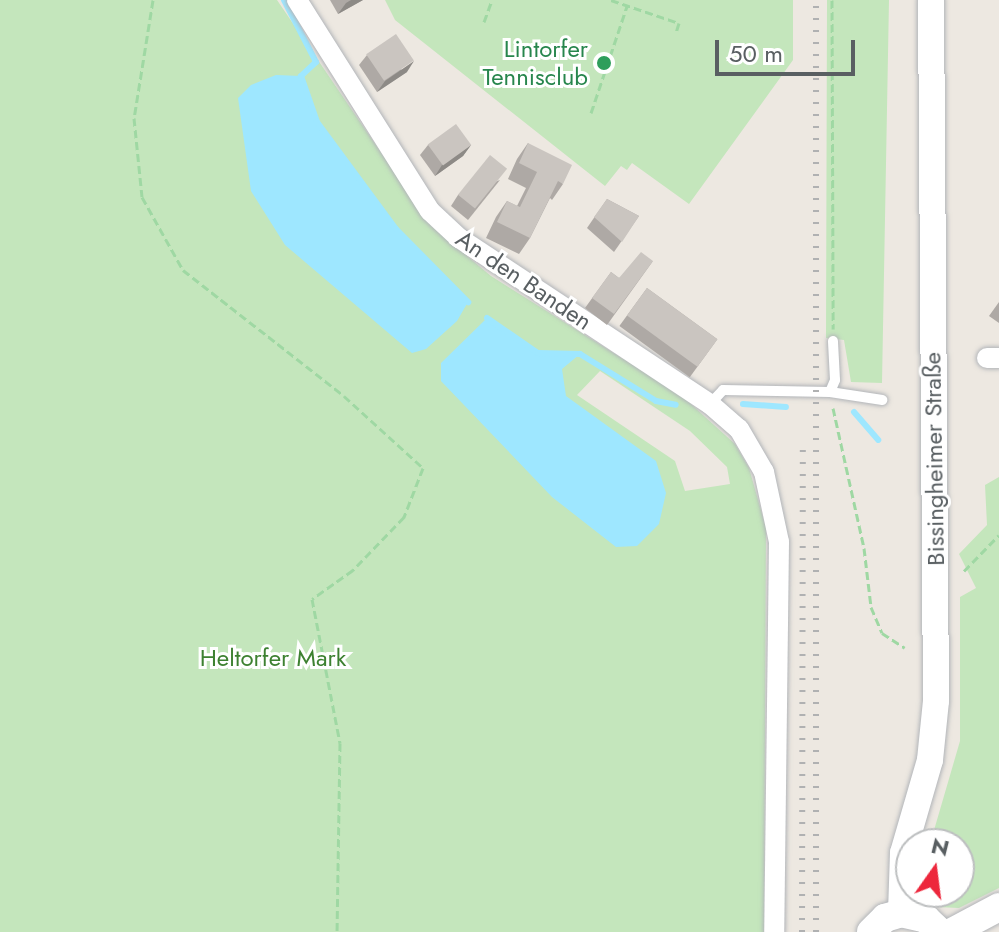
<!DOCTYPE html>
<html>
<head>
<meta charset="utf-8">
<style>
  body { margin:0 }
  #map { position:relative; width:999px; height:932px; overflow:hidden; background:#ede8e1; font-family:Jost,sans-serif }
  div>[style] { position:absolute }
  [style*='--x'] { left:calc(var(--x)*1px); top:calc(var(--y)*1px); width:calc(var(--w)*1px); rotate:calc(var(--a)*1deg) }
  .green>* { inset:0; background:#c4e6bc }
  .water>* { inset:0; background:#9ee7ff }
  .stream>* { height:6px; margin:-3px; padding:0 3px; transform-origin:3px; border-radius:3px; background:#9ee7ff }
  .path>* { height:3px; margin-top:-1.5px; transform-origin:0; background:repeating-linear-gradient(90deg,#9fd8a3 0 8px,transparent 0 12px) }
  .roads { filter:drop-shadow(0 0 2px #b2b5b9) drop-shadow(0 0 2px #b2b5b9) }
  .service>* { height:10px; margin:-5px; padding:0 5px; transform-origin:5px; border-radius:5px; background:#fff }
  .minor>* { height:20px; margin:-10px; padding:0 10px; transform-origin:10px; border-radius:10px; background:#fff }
  .tertiary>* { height:26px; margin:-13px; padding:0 13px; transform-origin:13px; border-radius:13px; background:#fff }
  .secondary>* { height:28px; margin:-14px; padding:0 14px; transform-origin:14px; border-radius:14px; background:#fff }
  .rail>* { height:6px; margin-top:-3px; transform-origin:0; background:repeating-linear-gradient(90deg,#b0b1b2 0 2px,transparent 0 12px) }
  .wall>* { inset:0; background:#aea9a5; transform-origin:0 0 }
  .shaded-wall>* { inset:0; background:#8d8a86 }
  .building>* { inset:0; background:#cac5c0; transform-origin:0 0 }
  .dots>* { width:22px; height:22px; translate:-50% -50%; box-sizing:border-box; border:4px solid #fff; border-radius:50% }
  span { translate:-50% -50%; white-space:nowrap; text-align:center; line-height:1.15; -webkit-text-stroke:6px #fff; paint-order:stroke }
  .leisure-label { font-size:24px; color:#27864d }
  .right { translate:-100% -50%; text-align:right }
  .street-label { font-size:24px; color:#595f62 }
  .park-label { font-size:24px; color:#3d8131 }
  .north { position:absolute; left:895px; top:828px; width:80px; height:80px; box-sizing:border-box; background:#fff; border:2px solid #bdbfc0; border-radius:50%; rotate:14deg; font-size:22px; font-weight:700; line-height:32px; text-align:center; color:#595f62 }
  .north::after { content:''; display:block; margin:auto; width:28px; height:36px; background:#ed273c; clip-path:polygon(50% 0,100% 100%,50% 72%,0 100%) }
  .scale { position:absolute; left:715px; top:40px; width:140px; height:36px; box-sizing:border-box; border:4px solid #595f62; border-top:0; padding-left:10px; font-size:24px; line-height:28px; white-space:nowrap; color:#595f62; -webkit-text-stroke:6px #fff; paint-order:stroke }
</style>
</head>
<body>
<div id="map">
  <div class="green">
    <i style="clip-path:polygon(evenodd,0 0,277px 0,431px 226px,491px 276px,682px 396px,735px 444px,749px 468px,766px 528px,764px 932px,0 932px,0 0,600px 371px,690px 431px,727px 467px,730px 484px,685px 491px,675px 461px,577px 395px,600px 371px)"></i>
    <i style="clip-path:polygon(385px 0,793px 0,793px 60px,689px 204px,632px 163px,627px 170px,621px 166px,605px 186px,395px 20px)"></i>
    <i style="clip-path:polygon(827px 0,889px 0,882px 383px,851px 382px,844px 340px,826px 338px)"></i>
    <i style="clip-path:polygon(999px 477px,999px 888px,959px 908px,937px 907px,927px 892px,959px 892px,959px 844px,930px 844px,960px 741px,960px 597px,976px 588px,959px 554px,987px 525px,985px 485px)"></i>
  </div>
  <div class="water">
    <i style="clip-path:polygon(276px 75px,301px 76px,317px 122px,396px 229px,468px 302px,457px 321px,426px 349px,412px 353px,285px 245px,251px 191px,238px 98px,251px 85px)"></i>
    <i style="clip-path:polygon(487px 318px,538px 352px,580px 354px,562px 369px,566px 396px,656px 461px,666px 493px,659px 524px,637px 546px,616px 547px,552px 497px,441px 381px,441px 363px)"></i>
  </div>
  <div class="stream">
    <i style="--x:284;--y:0;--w:70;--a:62.7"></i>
    <i style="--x:316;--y:62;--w:21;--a:137"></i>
    <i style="--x:301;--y:76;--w:49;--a:70.8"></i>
    <i style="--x:317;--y:122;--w:133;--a:53.6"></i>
    <i style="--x:396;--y:229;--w:103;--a:45.4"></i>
    <i style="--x:487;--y:318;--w:62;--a:34.5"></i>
    <i style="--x:538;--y:353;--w:42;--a:1.4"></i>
    <i style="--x:580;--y:354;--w:89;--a:31.7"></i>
    <i style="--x:656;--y:401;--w:20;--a:11"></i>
    <i style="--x:743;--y:404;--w:43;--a:4"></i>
    <i style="--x:854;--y:412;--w:37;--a:49"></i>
  </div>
  <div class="path">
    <i style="--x:153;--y:0;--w:120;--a:99.1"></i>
    <i style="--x:134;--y:118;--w:79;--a:84.2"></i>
    <i style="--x:142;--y:197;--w:84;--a:60.7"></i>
    <i style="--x:183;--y:270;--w:204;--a:38"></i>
    <i style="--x:344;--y:396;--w:107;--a:42.3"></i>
    <i style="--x:423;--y:468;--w:53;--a:111.2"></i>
    <i style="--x:404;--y:517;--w:74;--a:133.9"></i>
    <i style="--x:353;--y:570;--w:50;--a:144.7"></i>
    <i style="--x:312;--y:599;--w:147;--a:79"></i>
    <i style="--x:340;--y:743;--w:189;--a:90.9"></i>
    <i style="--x:611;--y:0;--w:72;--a:18.7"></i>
    <i style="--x:679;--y:23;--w:10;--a:107"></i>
    <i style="--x:832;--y:0;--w:329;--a:89.8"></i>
    <i style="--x:484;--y:22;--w:23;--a:-70"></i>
    <i style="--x:591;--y:113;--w:113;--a:-71.4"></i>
    <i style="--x:833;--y:408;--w:143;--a:77.5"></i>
    <i style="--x:864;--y:548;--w:59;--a:83.2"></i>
    <i style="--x:871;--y:607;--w:28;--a:67"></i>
    <i style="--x:882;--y:633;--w:27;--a:33"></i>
    <i style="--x:964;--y:571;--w:50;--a:-45.8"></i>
  </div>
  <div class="roads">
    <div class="service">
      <i style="--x:830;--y:392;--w:53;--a:8.7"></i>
      <i style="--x:710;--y:404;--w:19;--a:-47"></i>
      <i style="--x:723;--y:390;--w:107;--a:1.1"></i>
      <i style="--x:830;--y:392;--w:13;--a:-67"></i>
      <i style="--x:835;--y:380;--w:39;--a:-93"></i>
    </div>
    <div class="minor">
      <i style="--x:297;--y:0;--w:249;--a:57.8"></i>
      <i style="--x:430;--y:211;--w:40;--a:43"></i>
      <i style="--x:459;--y:238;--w:301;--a:33.5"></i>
      <i style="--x:710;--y:404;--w:38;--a:41"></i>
      <i style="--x:739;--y:429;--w:50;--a:59.8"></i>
      <i style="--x:764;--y:472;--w:72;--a:77.9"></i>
      <i style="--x:779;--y:542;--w:390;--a:90.7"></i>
      <i style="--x:987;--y:358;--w:12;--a:0"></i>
    </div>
    <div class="tertiary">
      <i style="--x:901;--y:913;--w:60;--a:-88.1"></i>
      <i style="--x:903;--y:853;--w:97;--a:-73.8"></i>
      <i style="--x:930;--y:760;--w:59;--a:-84.2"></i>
      <i style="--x:936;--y:701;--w:701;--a:-90.41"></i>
    </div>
    <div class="secondary">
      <i style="--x:871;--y:932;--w:20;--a:-45"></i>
      <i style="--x:885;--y:918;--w:17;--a:-17"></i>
      <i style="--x:901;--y:913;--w:26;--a:13"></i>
      <i style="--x:926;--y:919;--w:19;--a:43"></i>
      <i style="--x:952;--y:932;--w:53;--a:-28"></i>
    </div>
  </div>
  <div class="rail">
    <i style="--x:802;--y:932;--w:492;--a:-89.9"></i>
    <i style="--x:816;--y:932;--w:932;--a:-90"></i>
  </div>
  <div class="wall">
    <i style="clip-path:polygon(330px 0,363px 0,338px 14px)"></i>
    <i style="clip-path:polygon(367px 55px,407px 72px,377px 92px,359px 65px)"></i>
    <i style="clip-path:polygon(528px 143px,563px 184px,552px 200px,550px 198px,530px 238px,519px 254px,486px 238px,496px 217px,507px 201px,517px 206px,526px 188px,508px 179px,517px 159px)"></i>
    <i style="clip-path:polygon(428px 145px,471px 145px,463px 156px,435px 176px,420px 155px)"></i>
    <i style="clip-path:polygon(500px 180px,468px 220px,451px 206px,458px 195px)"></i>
    <i style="clip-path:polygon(607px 199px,639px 216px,614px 252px,587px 228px)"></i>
    <i style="clip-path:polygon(653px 261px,607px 325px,585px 308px,611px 272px,619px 278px)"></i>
    <i style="left:647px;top:288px;width:87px;height:47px;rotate:36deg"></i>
    <i style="clip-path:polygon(999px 302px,999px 323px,989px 316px)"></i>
  </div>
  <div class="shaded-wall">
    <i style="clip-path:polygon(351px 0,363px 0,338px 14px,346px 3px)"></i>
    <i style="clip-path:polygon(414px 61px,407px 72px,377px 92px,385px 81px)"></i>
    <i style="clip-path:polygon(471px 145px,463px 156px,435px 176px,442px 165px)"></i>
  </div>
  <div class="building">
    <i style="left:396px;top:34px;width:32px;height:36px;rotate:56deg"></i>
    <i style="left:456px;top:124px;width:26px;height:35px;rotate:54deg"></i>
    <i style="clip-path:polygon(528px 143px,572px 165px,563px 184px,558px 181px,530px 238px,497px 222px,507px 201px,520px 207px,537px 172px,519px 163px)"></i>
    <i style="left:490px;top:155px;width:22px;height:51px;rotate:39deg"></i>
    <i style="clip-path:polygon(607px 199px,639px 216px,622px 242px,594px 217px)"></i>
    <i style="clip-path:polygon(641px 252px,653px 261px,614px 314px,592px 298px,611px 272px,619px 278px)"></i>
    <i style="left:647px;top:288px;width:87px;height:34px;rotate:36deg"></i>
  </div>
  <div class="dots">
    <i style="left:604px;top:63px;background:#2e9e5b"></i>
  </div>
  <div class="leisure-label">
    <span class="right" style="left:588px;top:63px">Lintorfer<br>Tennisclub</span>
  </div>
  <div class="street-label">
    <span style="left:524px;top:280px;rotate:34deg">An den Banden</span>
    <span style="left:934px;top:459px;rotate:-91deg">Bissingheimer Straße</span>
  </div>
  <div class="park-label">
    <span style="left:273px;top:658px">Heltorfer Mark</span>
  </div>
  <div class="north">N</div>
  <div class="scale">50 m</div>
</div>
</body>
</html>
